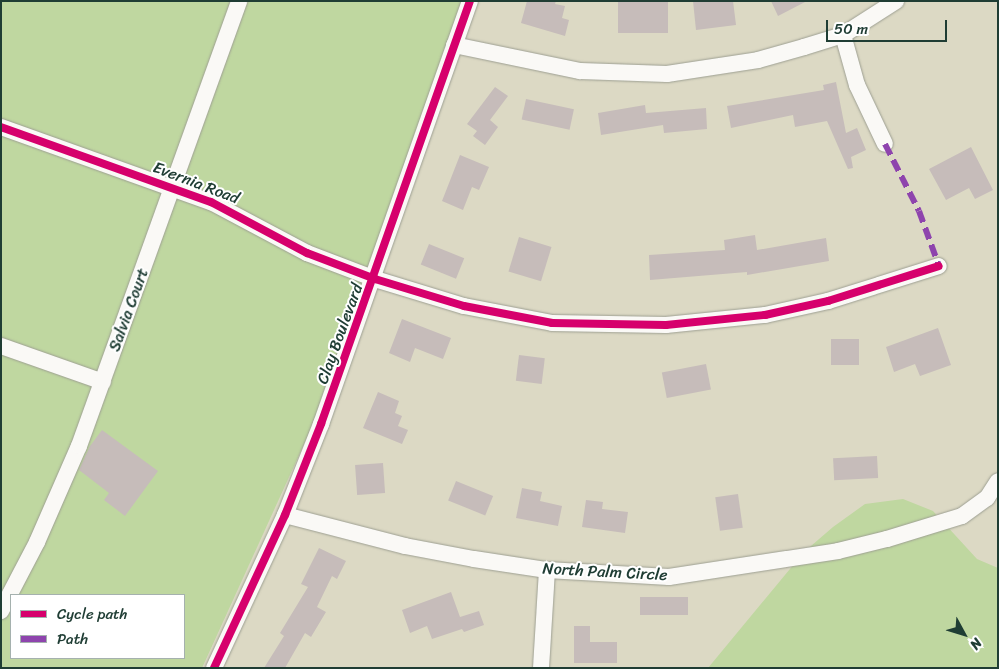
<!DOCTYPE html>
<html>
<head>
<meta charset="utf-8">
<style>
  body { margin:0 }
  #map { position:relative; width:999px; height:669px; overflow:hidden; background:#dcd9c4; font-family:Sriracha,sans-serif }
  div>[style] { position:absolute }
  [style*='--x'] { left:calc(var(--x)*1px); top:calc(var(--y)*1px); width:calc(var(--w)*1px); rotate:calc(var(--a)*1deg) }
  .green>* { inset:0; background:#bfd7a0 }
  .building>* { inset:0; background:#c6bcba; transform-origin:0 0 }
  .roads { filter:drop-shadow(0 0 1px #9d9f92) drop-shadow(0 0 1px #9d9f92) }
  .minor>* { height:16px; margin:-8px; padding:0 8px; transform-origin:8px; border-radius:8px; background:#faf9f6 }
  .quiet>* { height:6px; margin-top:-3px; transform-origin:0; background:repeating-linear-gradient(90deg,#8e44ad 0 12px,transparent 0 18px) }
  .cycleway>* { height:8px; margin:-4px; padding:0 4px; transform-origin:4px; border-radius:4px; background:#d6006c }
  span { translate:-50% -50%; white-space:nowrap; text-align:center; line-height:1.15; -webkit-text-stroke:4px #fff; paint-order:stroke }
  .street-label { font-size:16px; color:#1f3d34 }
  .frame { position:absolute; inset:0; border:2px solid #1f3d34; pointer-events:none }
  .legend { position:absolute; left:10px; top:594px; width:175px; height:65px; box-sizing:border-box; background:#fff; border:1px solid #a5b1ae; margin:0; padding:6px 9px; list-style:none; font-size:15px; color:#1f3d34 }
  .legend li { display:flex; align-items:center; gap:10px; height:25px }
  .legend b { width:25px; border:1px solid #a5b1ae }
  .north { position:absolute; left:939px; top:609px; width:50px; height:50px; -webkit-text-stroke:4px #fff; paint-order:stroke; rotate:129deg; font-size:14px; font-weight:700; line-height:20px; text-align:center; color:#1f3d34 }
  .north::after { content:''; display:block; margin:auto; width:18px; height:22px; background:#1f3d34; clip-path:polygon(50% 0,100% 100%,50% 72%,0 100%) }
  .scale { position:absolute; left:826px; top:20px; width:121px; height:22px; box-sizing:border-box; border:2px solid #1f3d34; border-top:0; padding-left:6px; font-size:15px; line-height:18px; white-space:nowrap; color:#1f3d34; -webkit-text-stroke:4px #fff; paint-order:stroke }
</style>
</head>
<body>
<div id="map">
  <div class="green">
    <i style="clip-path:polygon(evenodd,1px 1px,471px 1px,336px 374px,202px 668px,1px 668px,1px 1px,11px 595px,184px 595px,184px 658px,11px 658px,11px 595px)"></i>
    <i style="clip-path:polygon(903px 499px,933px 511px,977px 559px,998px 568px,998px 668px,708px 668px,804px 552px,833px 527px,865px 504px)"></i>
  </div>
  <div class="building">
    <i style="clip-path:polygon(527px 1px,556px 1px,555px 4px,565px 6px,562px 18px,569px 20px,565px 36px,521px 23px)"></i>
    <i style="left:618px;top:1px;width:50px;height:32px"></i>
    <i style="clip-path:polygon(693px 1px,733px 1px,736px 25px,696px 30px)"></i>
    <i style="clip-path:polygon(771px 1px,807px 1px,778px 16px)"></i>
    <i style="clip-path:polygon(836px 82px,846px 133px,857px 128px,866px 150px,851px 157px,853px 168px,848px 169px,827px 121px,795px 127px,793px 115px,731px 128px,727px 106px,824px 90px,823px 85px)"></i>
    <i style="clip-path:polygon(495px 87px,508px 96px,490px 120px,498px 127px,485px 145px,473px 136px,477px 131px,467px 124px)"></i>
    <i style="left:526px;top:99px;width:49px;height:21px;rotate:12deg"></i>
    <i style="clip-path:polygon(645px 105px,646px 113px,706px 108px,707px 129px,664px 133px,663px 125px,601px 135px,598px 113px)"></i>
    <i style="clip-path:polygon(971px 147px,993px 190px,975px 199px,969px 188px,946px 200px,929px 169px)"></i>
    <i style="clip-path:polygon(460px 155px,489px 167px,479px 190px,472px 187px,463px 210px,442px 201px)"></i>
    <i style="clip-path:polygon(755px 235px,757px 250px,826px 238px,829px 261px,747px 275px,747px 272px,650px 280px,649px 255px,725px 250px,724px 240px)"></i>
    <i style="left:519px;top:237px;width:34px;height:36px;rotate:17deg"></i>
    <i style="left:429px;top:244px;width:38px;height:22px;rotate:22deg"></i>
    <i style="clip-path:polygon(402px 319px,451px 338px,443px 359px,415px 348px,410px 362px,389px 353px)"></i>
    <i style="clip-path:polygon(938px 328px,951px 365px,920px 376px,915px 364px,894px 372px,886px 347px)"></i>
    <i style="left:831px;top:339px;width:28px;height:26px"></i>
    <i style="left:519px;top:355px;width:26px;height:26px;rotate:7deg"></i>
    <i style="left:706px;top:364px;width:26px;height:45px;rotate:79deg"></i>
    <i style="clip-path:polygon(378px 392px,399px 401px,395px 413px,402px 416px,398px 426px,408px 430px,402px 444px,363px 428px)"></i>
    <i style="clip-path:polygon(102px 430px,158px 471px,125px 516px,104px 500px,109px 493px,79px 470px,90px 446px)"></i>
    <i style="left:877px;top:456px;width:22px;height:44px;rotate:87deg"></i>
    <i style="left:383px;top:463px;width:30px;height:28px;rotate:86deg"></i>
    <i style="left:456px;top:481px;width:40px;height:21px;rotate:22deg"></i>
    <i style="clip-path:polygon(522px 488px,542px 492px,540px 501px,562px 506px,558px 526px,516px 518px)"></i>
    <i style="left:738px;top:494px;width:34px;height:23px;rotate:82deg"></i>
    <i style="clip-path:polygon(586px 500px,603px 502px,602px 509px,628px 512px,625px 533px,582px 527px)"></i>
    <i style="clip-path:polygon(319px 548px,346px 561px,337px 579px,332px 576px,317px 607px,326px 612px,311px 637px,305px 633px,285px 668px,264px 668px,284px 636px,280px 633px,308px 587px,301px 584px)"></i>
    <i style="clip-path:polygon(451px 592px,460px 617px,479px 611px,484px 625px,464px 632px,462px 629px,432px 639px,427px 626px,410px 633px,402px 610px)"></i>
    <i style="left:688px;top:597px;width:18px;height:48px;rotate:90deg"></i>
    <i style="clip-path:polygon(574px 626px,590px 626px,590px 642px,617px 642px,617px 663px,574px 663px)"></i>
  </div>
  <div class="roads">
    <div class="minor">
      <i style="--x:843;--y:35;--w:52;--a:74.4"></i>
      <i style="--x:857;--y:85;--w:65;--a:64.6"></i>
      <i style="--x:454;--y:45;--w:129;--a:11.7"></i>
      <i style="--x:580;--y:71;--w:87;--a:2"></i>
      <i style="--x:667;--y:74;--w:92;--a:-8.7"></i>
      <i style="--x:758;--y:60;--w:48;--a:-15.8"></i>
      <i style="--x:804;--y:47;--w:41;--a:-17.1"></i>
      <i style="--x:843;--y:35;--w:63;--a:-32.7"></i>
      <i style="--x:1;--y:127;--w:223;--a:19.7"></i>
      <i style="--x:211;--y:202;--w:109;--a:28"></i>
      <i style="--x:307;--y:253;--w:73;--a:20.9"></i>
      <i style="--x:375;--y:279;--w:93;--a:16.9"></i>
      <i style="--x:464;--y:306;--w:90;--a:10.9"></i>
      <i style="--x:552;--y:323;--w:114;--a:1"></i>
      <i style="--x:666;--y:325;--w:100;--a:-5.8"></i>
      <i style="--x:765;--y:315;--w:65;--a:-12.5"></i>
      <i style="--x:828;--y:301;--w:116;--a:-17.5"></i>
      <i style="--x:1;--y:346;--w:108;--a:19.4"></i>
      <i style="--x:285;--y:515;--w:124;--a:14.5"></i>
      <i style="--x:405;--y:546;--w:70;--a:10.7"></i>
      <i style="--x:474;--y:559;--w:74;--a:8.6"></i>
      <i style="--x:547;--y:570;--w:122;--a:3.3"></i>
      <i style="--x:669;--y:577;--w:171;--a:-8.7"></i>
      <i style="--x:838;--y:551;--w:50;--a:-13.8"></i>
      <i style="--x:887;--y:539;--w:78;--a:-17"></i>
      <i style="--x:962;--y:516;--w:31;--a:-36"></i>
      <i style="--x:987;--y:498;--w:20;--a:-57"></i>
      <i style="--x:1;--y:611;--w:78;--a:-62.4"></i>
      <i style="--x:37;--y:542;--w:105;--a:-66.4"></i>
      <i style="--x:79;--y:446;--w:473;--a:-70.2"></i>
      <i style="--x:214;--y:668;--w:169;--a:-65.1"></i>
      <i style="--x:285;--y:515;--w:98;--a:-68.4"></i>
      <i style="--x:321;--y:424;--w:448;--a:-70.6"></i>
      <i style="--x:541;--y:668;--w:98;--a:-86.5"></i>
    </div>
  </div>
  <div class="quiet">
    <i style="--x:885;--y:144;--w:75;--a:63.1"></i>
    <i style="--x:919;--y:211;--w:59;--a:70"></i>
  </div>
  <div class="cycleway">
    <i style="--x:1;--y:127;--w:223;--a:19.7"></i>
    <i style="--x:211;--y:202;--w:109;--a:28"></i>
    <i style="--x:307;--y:253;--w:73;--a:20.9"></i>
    <i style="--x:375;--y:279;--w:93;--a:16.9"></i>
    <i style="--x:464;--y:306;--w:90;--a:10.9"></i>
    <i style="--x:552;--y:323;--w:114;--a:1"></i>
    <i style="--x:666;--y:325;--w:100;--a:-5.8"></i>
    <i style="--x:765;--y:315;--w:65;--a:-12.5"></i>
    <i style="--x:828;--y:301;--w:116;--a:-17.5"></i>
    <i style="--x:214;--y:668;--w:169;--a:-65.1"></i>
    <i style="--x:285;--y:515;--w:98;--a:-68.4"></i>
    <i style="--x:321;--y:424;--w:448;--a:-70.6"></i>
  </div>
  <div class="street-label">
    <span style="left:196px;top:183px;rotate:21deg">Evernia Road</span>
    <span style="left:129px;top:310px;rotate:-70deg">Salvia Court</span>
    <span style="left:340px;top:334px;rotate:-70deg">Clay Boulevard</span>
    <span style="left:605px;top:572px;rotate:3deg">North Palm Circle</span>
  </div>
  <div class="frame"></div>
  <ul class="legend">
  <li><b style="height:6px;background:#d6006c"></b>Cycle path</li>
  <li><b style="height:6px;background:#8e44ad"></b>Path</li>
  </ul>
  <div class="north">N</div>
  <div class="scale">50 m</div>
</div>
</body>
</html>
